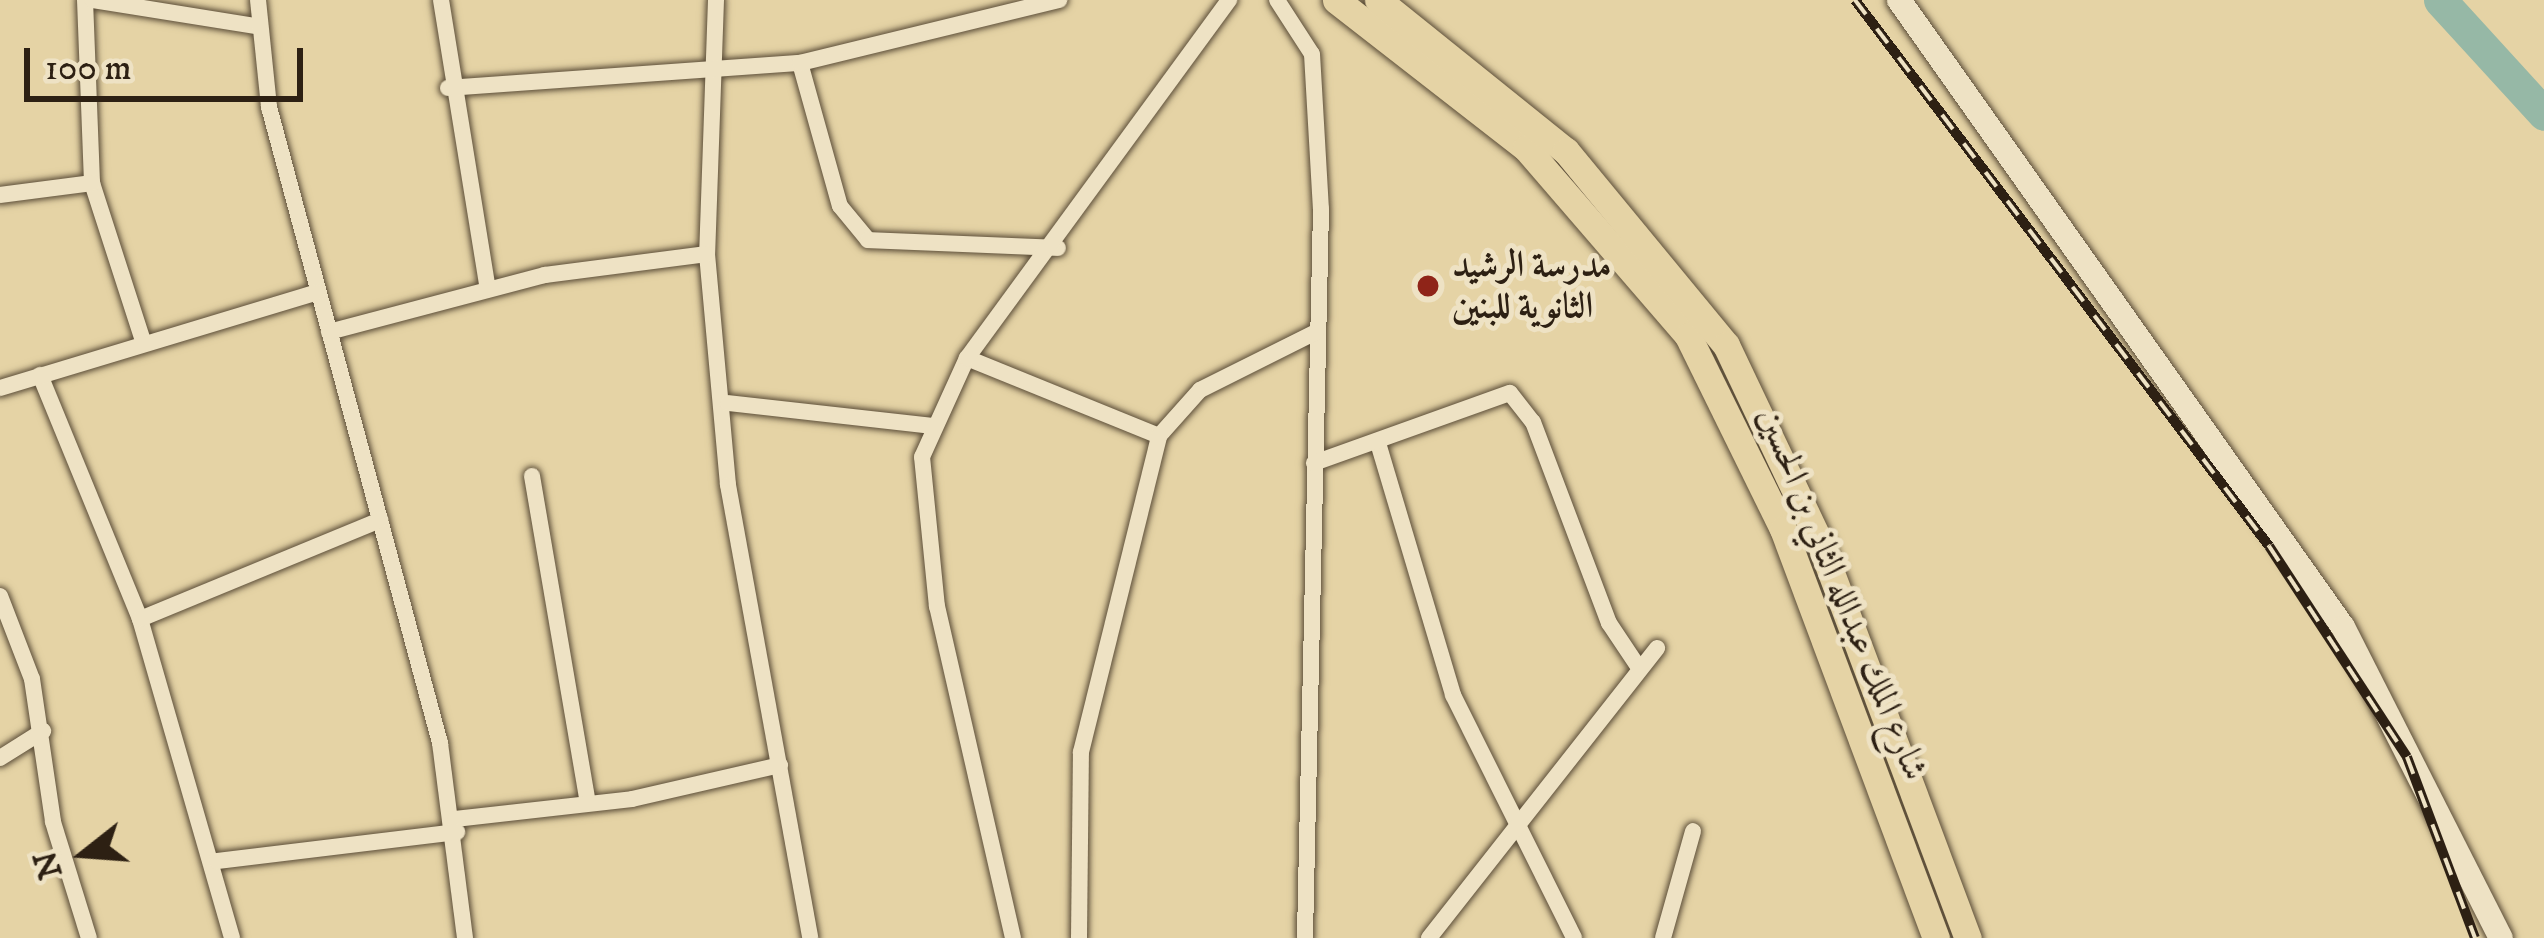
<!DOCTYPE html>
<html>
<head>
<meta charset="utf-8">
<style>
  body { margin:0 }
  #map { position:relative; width:2544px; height:938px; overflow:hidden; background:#e5d3a5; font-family:"IM FELL DW Pica",Amiri,serif }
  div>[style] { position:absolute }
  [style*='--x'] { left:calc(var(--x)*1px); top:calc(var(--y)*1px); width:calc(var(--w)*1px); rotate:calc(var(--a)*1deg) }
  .river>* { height:33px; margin:-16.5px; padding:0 16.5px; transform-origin:16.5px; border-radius:16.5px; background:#96b8a6 }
  .roads { filter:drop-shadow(0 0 3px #5b4d38) drop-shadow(0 0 3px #5b4d38) }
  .street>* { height:16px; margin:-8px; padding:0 8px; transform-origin:8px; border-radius:8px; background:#eee2c4 }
  .secondary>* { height:24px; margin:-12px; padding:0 12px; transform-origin:12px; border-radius:12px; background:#eee2c4 }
  .primary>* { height:27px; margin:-13.5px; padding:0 13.5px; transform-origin:13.5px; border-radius:13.5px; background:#e5d3a5 }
  .rail>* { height:10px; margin-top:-5px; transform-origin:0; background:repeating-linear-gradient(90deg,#eee2c4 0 18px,#2d2013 0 36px); box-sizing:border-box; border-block:3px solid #2d2013 }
  .dots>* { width:33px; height:33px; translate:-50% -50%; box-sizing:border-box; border:6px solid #eee2c4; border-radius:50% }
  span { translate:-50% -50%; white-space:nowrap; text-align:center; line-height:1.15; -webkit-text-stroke:10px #eee2c4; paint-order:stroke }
  .poi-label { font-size:36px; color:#2d2013; font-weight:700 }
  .left { translate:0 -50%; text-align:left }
  .street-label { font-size:36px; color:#2d2013 }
  .north { position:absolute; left:24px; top:794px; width:120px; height:120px; -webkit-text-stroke:9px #eee2c4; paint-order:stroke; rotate:253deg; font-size:33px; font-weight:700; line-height:48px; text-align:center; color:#2d2013 }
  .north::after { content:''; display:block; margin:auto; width:42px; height:54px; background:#2d2013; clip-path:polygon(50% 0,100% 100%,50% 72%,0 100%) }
  .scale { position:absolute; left:24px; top:48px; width:279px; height:54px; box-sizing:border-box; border:6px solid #2d2013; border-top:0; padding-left:15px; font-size:36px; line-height:42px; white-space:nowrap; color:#2d2013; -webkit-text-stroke:9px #eee2c4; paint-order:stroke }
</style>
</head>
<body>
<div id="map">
  <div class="river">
    <i style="--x:2440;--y:0;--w:154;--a:47.6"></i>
  </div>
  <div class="roads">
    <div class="street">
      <i style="--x:85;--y:0;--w:183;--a:87.8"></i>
      <i style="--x:92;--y:183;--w:163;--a:72.1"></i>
      <i style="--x:93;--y:0;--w:165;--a:9.1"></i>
      <i style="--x:258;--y:0;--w:108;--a:84.1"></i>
      <i style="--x:269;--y:107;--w:659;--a:74.95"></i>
      <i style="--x:440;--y:743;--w:197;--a:82.7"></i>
      <i style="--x:441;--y:0;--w:293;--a:80.8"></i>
      <i style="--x:716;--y:0;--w:254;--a:92"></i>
      <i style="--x:707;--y:254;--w:232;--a:84.8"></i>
      <i style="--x:728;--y:485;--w:460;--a:79.7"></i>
      <i style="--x:1277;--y:0;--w:64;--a:57.1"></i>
      <i style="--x:1312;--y:54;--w:155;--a:86.7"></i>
      <i style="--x:1321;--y:209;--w:729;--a:91.26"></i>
      <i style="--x:800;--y:63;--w:148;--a:74.4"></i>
      <i style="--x:840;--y:206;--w:44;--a:50.5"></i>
      <i style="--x:868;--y:240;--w:190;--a:2.4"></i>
      <i style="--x:448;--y:88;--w:353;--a:-4.1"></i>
      <i style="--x:800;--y:63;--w:267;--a:-13.7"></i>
      <i style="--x:0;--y:195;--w:93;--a:-7.4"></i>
      <i style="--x:329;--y:332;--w:223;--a:-14.8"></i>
      <i style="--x:545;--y:275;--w:163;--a:-7.4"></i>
      <i style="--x:967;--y:358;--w:207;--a:22.1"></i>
      <i style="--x:40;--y:375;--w:264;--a:67.7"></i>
      <i style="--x:140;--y:619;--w:332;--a:73.9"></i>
      <i style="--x:0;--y:388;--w:331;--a:-16.8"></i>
      <i style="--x:728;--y:403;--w:205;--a:6.4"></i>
      <i style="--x:1378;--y:443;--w:263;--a:73.4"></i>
      <i style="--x:1453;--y:695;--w:271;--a:63.5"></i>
      <i style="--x:1314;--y:463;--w:208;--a:-19.7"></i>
      <i style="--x:1510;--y:393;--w:37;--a:52"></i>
      <i style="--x:1533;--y:422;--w:215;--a:69.3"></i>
      <i style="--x:1609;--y:623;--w:54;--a:56.3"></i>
      <i style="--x:532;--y:476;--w:331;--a:80.3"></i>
      <i style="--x:0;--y:596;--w:89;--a:68.9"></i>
      <i style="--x:32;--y:679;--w:145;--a:81.6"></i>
      <i style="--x:53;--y:822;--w:121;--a:72.8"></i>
      <i style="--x:140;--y:619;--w:260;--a:-22.4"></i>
      <i style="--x:0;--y:758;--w:51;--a:-32.1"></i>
      <i style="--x:455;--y:819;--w:178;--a:-6.4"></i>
      <i style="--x:632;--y:799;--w:152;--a:-12.9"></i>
      <i style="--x:217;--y:861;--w:242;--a:-6.9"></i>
      <i style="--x:1013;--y:938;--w:340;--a:-102.9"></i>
      <i style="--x:937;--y:607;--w:151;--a:-95.7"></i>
      <i style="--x:922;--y:457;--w:109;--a:-65.6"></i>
      <i style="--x:967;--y:358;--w:444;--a:-53.8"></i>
      <i style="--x:1079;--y:938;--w:186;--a:-89.4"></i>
      <i style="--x:1081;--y:752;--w:325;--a:-76.1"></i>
      <i style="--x:1159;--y:436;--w:62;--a:-48.3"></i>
      <i style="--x:1200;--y:390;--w:130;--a:-26.6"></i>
      <i style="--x:1429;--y:938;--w:369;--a:-51.8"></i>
      <i style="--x:1663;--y:938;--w:111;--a:-74.3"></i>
    </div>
    <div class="secondary">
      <i style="--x:1899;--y:0;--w:768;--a:54.7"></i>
      <i style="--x:2343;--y:627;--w:349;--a:63.1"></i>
    </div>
    <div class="primary">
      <i style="--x:1336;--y:0;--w:241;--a:37.9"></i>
      <i style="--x:1526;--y:148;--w:248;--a:49.2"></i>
      <i style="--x:1688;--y:336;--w:215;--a:63.8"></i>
      <i style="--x:1783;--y:529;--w:437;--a:69.5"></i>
      <i style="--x:1378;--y:0;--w:241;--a:38.8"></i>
      <i style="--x:1566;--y:151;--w:251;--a:50.5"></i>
      <i style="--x:1726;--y:345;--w:219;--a:64.6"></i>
      <i style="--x:1820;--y:543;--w:422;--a:69.5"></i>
    </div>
  </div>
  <div class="rail">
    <i style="--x:1855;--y:0;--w:685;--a:52.83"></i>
    <i style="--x:2269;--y:546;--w:252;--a:56.8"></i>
    <i style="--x:2407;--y:757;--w:193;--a:69.4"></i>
  </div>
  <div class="dots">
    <i style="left:1428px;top:286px;background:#8f2418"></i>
  </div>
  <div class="poi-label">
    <span class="left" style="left:1452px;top:286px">مدرسة الرشيد<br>الثانوية للبنين</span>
  </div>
  <div class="street-label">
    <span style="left:1842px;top:594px;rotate:68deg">شارع الملك عبدالله الثاني بن الحسين</span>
  </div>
  <div class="north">N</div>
  <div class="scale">100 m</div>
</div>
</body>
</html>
